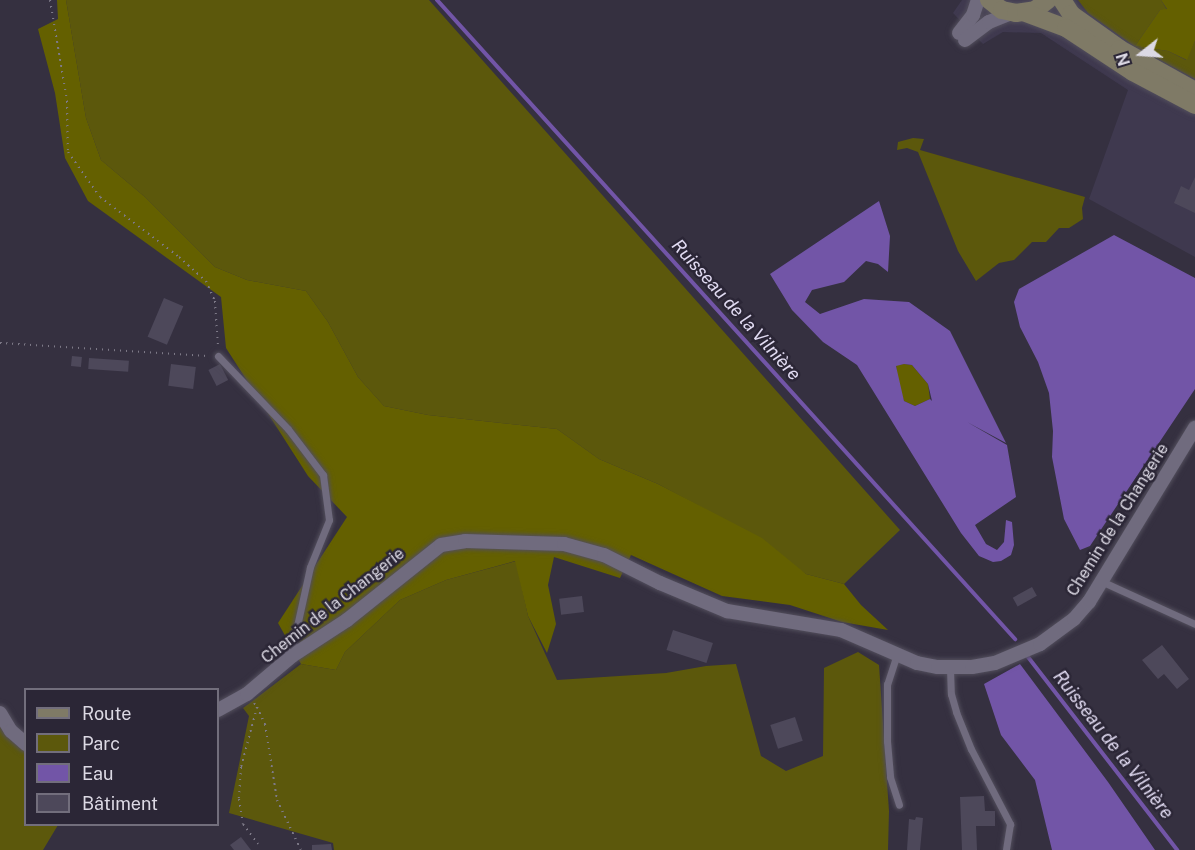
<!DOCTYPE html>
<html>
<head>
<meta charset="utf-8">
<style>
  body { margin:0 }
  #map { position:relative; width:1195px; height:850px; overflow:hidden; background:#353040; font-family:"Public Sans",sans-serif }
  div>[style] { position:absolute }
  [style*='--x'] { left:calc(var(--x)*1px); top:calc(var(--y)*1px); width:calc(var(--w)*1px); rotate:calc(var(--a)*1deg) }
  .built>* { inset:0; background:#3f394f }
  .green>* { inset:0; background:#5c580c }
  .forest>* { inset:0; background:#646000 }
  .water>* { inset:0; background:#7255a7 }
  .stream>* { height:4px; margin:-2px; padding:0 2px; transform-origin:2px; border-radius:2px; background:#7255a7 }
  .building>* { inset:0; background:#4d485a; transform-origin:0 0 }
  .path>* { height:2px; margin-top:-1px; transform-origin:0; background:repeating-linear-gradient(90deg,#7e7a88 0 1.5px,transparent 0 6px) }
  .roads { filter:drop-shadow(0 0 2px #524e5c) drop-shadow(0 0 2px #524e5c) }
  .lane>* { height:7px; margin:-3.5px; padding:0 3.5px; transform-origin:3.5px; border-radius:3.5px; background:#706b7e }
  .street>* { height:14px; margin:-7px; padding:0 7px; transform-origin:7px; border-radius:7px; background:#706b7e }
  .secondary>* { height:18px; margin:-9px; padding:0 9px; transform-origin:9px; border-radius:9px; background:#7f7a66 }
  span { translate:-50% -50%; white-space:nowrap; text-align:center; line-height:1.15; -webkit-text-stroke:5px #2b2636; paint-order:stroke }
  .street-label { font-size:16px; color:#dcd9e4 }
  .water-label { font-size:18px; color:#e1dbf2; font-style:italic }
  .legend { position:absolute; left:24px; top:688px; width:195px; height:138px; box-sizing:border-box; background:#2b2636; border:2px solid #726e7c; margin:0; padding:8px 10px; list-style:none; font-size:18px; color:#dcd9e4 }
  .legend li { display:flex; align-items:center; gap:12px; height:30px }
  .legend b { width:30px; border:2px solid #726e7c }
  .north { position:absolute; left:1111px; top:24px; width:60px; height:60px; -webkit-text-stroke:4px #2b2636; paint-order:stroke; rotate:253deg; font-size:16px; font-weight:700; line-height:24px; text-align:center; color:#dcd9e4 }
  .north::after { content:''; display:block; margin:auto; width:21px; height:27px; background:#dcd9e4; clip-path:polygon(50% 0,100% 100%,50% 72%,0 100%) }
</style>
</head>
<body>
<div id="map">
  <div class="built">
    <i style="clip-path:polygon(962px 0,1195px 0,1195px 257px,1089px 199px,1128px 90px,1041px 33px,1003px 32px,983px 44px,953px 13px)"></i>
  </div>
  <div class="green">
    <i style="clip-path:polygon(66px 0,429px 0,900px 530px,844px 584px,806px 574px,703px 508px,658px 484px,599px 459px,557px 429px,428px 415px,384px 406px,358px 377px,328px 322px,306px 291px,247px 280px,215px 267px,145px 197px,101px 160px,86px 118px)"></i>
    <i style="clip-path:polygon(1078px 0,1161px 0,1167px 10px,1160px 10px,1135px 46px,1168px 51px,1186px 60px,1195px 41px,1195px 79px,1134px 46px,1088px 13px)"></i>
    <i style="clip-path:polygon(913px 138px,924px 139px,920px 150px,1085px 197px,1082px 208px,1083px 219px,1069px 228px,1059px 228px,1046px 242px,1032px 242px,1014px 260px,999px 263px,976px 281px,958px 251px,918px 152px,907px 148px,897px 150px,898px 142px)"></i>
    <i style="clip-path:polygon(516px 561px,528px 616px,557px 680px,666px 673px,706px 666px,736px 664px,761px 756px,786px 771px,823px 756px,824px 668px,858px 652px,879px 665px,889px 811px,888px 850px,334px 850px,333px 843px,229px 813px,249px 716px,243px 708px,301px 664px,336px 670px,345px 652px,400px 600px,446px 580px)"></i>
    <i style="clip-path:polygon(0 722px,25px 750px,26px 824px,58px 825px,43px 850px,0 850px)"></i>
  </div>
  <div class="forest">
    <i style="clip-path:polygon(57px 0,66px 0,86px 118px,101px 160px,145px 197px,215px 267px,247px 280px,306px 291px,328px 322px,358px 377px,384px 406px,428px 415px,557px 429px,599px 459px,658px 484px,762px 538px,806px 574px,844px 584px,861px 605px,888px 630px,842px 622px,790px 605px,722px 596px,631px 555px,620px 578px,554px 557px,548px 585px,556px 624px,547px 653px,528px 616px,515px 561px,446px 580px,400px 600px,345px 652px,336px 670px,301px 664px,278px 623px,347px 517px,308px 476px,226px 348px,221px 297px,88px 201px,65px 158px,55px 93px,38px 29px,58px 19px)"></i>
    <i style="clip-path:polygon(1161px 0,1195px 0,1195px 41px,1187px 60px,1168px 51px,1135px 46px,1160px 10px,1167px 9px)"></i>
    <i style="clip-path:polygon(904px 364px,912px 365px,928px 384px,930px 399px,915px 406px,904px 401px,898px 383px,896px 365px)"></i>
  </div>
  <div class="water">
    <i style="clip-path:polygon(evenodd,879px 201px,890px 236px,888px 272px,878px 264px,866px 261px,844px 282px,812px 290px,805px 302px,820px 314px,864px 299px,909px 302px,950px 331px,1006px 443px,967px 422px,1007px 445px,1016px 497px,975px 525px,986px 544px,997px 550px,1004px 542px,1006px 520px,1012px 522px,1014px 545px,1011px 555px,1001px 561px,993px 562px,979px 556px,961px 533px,857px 365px,823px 342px,792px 310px,770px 274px,879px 201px,904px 364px,912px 365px,928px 384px,932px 401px,930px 399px,915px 406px,904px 401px,896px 366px,904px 364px)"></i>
    <i style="clip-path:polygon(1114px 235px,1195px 278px,1195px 389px,1090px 546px,1080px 550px,1064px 519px,1052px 457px,1053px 431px,1049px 393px,1038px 362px,1020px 327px,1014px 302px,1019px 289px)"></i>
    <i style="clip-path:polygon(1020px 664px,1108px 782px,1155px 850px,1052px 850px,1035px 780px,1001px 735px,984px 684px)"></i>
  </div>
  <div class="stream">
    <i style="--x:437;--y:0;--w:862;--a:47.87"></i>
    <i style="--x:1028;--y:657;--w:244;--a:52.3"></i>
  </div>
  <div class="building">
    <i style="clip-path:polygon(1195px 177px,1195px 213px,1174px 203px,1181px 186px,1189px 190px)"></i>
    <i style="left:164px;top:298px;width:21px;height:42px;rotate:23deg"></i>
    <i style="left:72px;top:356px;width:10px;height:10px;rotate:6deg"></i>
    <i style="left:89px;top:358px;width:40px;height:11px;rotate:4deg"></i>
    <i style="left:171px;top:364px;width:25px;height:22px;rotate:7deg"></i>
    <i style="left:220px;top:364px;width:18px;height:13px;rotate:63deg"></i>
    <i style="left:1032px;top:587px;width:10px;height:22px;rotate:61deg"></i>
    <i style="left:582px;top:596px;width:16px;height:23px;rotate:83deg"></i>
    <i style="left:673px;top:630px;width:42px;height:21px;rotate:18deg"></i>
    <i style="clip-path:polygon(1162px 645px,1189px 679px,1177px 689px,1164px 674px,1158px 679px,1142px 660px)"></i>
    <i style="left:795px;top:717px;width:25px;height:26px;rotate:72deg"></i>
    <i style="clip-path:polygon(984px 796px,985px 811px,995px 811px,995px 826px,976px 826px,977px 850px,962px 850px,960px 797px)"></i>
    <i style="clip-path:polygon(916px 817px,923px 818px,920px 850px,907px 850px,909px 819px,915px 820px)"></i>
    <i style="clip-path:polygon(241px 837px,251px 850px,234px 850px,230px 845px)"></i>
    <i style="clip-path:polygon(331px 844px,332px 850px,312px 850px,312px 845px)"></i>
  </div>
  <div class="path">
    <i style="--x:50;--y:0;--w:102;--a:80.4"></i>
    <i style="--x:67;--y:101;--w:51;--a:88.9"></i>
    <i style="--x:68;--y:152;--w:55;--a:54.6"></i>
    <i style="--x:100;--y:197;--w:99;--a:37.2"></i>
    <i style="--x:179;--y:257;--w:36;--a:42"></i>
    <i style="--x:206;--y:281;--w:22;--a:66"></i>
    <i style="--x:215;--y:301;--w:45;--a:86.2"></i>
    <i style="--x:0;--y:343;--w:208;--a:3.6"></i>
    <i style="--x:254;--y:703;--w:5;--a:53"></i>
    <i style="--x:257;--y:707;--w:62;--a:104.9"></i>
    <i style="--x:241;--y:767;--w:32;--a:94"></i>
    <i style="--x:239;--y:799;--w:25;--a:81"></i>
    <i style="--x:243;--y:824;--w:25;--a:53"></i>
    <i style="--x:257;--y:707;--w:19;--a:65"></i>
    <i style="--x:265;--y:724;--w:77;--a:81"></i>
    <i style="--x:277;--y:800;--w:55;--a:64.4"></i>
  </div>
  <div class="roads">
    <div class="lane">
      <i style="--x:218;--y:356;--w:101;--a:46.2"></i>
      <i style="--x:288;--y:429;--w:58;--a:52.7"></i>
      <i style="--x:323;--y:475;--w:45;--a:82.4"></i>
      <i style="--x:329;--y:520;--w:51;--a:112"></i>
      <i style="--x:310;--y:567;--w:84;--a:102.4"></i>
      <i style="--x:292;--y:649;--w:7;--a:90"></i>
      <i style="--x:1103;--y:582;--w:101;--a:24.5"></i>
      <i style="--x:897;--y:654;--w:32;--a:108"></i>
      <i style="--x:887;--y:684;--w:57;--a:90"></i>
      <i style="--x:887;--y:741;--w:36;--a:85"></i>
      <i style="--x:890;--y:777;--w:29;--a:72"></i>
      <i style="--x:950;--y:669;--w:25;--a:88"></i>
      <i style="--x:951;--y:694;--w:19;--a:74"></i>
      <i style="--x:956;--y:712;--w:40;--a:68"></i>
      <i style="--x:971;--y:749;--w:85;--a:62.5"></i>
      <i style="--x:1010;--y:824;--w:26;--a:99"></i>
    </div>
    <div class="street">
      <i style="--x:959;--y:33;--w:23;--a:-52"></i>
      <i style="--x:973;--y:15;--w:16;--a:-72"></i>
      <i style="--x:965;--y:40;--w:30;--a:-37"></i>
      <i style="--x:989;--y:22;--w:24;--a:-22"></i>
      <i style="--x:218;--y:710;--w:33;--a:-29"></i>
      <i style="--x:247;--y:694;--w:59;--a:-40.2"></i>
      <i style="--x:292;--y:656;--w:66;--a:-33.2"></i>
      <i style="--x:347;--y:620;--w:120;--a:-38.6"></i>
      <i style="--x:441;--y:545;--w:24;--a:-9"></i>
      <i style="--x:465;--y:541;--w:99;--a:1.7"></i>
      <i style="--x:564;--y:544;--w:41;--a:15.4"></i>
      <i style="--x:604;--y:555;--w:63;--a:26.6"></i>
      <i style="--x:660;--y:583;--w:73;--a:22.7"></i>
      <i style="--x:727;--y:611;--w:116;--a:9.5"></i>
      <i style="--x:841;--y:630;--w:83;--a:23.5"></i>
      <i style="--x:917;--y:663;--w:21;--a:11"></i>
      <i style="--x:938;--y:667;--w:34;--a:0"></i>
      <i style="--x:972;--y:667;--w:23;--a:-10"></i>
      <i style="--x:995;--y:663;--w:49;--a:-22.9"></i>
      <i style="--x:1040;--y:644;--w:42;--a:-36.3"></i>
      <i style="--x:1074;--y:619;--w:23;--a:-49"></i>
      <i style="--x:1089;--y:602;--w:204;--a:-58.7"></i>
      <i style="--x:0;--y:713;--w:21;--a:59"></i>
      <i style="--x:11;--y:731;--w:20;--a:41"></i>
    </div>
    <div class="secondary">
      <i style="--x:989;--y:0;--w:16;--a:38"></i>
      <i style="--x:1002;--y:10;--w:14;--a:12"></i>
      <i style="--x:1016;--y:13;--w:19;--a:-9"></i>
      <i style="--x:1035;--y:10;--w:16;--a:-38"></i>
      <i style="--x:1062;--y:0;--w:17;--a:57"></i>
      <i style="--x:1071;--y:14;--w:60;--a:35.5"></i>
      <i style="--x:1120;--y:49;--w:86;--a:29.2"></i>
      <i style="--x:1026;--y:13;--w:43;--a:20.6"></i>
      <i style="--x:1066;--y:28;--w:80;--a:33.3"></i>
      <i style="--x:1133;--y:72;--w:70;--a:28"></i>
    </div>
  </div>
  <div class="street-label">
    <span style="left:1118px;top:520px;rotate:-58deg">Chemin de la Changerie</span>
    <span style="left:333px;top:606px;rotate:-38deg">Chemin de la Changerie</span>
  </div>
  <div class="water-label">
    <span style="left:736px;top:310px;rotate:48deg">Ruisseau de la Vilnière</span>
    <span style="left:1113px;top:745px;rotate:52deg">Ruisseau de la Vilnière</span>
  </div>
  <ul class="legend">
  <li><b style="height:8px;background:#7f7a66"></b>Route</li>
  <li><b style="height:16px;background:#5c580c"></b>Parc</li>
  <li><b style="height:16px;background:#7255a7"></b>Eau</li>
  <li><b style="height:16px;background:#4d485a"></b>Bâtiment</li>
  </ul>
  <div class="north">N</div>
</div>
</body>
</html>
